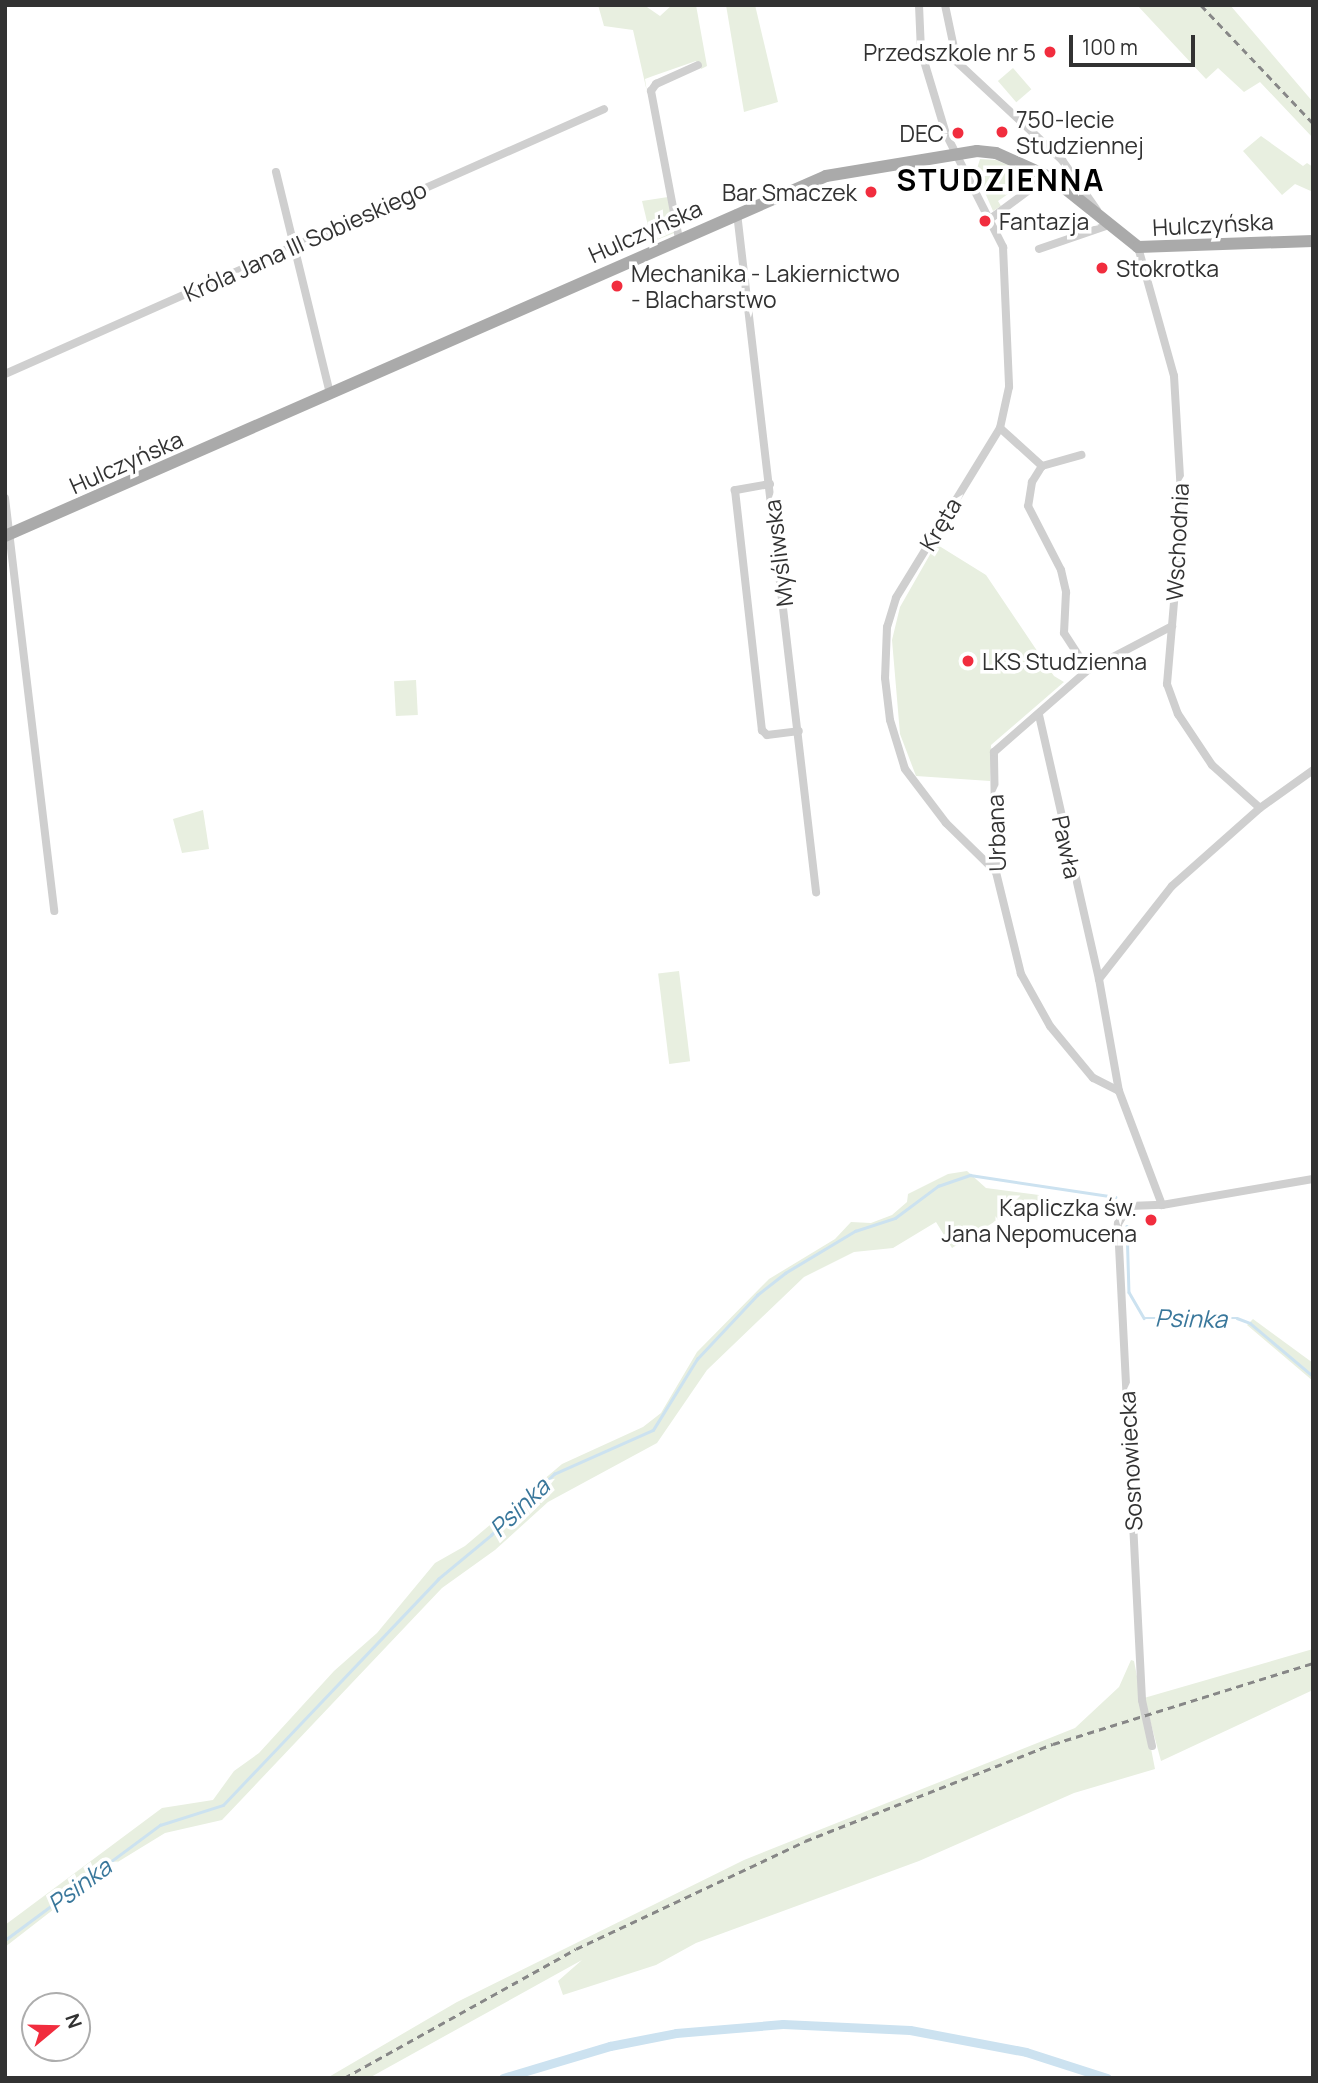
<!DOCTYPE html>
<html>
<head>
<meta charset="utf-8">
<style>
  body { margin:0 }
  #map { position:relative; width:1318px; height:2083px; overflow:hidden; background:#fff; font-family:Manrope,sans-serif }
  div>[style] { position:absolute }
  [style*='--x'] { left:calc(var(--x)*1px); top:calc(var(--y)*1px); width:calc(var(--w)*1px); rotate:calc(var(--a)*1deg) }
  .green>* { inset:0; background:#e8efe0; transform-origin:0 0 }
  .stream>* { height:2.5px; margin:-1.25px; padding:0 1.25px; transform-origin:1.25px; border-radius:1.25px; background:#cce2f0 }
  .canal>* { height:9px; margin:-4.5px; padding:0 4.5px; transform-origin:4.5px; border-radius:4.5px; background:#cce2f0 }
  .street>* { height:8px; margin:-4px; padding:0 4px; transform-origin:4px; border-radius:4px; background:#cfcfcf }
  .primary>* { height:12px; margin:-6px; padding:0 6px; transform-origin:6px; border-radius:6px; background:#aaa }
  .rail>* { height:2.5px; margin-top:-1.25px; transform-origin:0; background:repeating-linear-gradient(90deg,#878787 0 7px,transparent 0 12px) }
  .dots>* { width:19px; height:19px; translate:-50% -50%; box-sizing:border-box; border:4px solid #fff; border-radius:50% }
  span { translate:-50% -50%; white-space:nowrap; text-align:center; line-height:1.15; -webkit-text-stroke:7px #fff; paint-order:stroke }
  .poi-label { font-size:23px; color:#323232 }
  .right { translate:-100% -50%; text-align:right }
  .left { translate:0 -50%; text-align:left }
  .street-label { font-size:23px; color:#323232 }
  .water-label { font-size:24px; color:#39779b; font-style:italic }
  .district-label { font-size:30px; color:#000; font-weight:700; letter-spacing:2px }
  .frame { position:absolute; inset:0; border:7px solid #323232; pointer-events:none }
  .north { position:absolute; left:21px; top:1992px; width:70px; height:70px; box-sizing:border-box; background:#fff; border:2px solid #adadad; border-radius:50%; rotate:71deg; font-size:19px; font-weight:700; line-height:28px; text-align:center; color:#323232 }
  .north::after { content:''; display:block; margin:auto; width:24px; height:32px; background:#f12d3e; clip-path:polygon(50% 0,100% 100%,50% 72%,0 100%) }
  .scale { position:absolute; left:1069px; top:35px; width:126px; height:32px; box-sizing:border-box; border:4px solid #323232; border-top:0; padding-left:9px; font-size:21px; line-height:24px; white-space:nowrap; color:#323232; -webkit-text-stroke:5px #fff; paint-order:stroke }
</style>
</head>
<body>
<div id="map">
  <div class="green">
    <i style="clip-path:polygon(598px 5px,644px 5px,660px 16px,672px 5px,696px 5px,707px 66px,701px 69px,696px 61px,653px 76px,645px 79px,647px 92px,633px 30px,604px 26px)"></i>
    <i style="clip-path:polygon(726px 5px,755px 5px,778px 102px,744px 112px)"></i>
    <i style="clip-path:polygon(1137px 5px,1230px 5px,1313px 102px,1313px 138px,1260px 82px,1244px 92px,1218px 68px,1206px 79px)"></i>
    <i style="left:1013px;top:68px;width:28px;height:20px;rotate:49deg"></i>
    <i style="clip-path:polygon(1261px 136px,1303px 166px,1307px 163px,1313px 167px,1313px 192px,1295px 184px,1282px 195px,1243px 151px)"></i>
    <i style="clip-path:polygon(980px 159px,996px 160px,1034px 176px,998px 201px,1001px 206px,993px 211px,976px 172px)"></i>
    <i style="clip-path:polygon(668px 197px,674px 233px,652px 242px,642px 201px)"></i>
    <i style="clip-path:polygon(936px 544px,986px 575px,1054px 676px,1064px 682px,991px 745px,990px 781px,916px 776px,900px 734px,892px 640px,900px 607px)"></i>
    <i style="left:416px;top:680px;width:35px;height:22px;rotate:87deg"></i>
    <i style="clip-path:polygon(203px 810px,209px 849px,182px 853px,173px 819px)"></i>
    <i style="left:679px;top:971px;width:91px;height:21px;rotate:83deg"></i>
    <i style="clip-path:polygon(967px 1171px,986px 1188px,1039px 1195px,1040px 1215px,1015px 1209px,952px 1248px,936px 1222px,893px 1248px,854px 1252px,804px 1277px,707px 1370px,657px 1443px,548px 1502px,495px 1550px,442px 1588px,222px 1820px,165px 1833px,103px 1871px,5px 1947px,5px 1925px,162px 1808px,213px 1800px,234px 1771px,259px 1753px,334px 1671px,377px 1633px,435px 1563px,465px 1546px,562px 1464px,643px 1427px,661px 1413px,697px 1352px,769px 1279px,835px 1239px,851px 1222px,871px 1223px,892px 1215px,907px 1202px,908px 1194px,948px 1174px)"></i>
    <i style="clip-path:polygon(1253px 1319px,1313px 1363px,1313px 1381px,1247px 1325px)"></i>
    <i style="clip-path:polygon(1313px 1649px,1313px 1690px,1161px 1761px,1144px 1698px)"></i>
    <i style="clip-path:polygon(1131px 1660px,1134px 1661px,1155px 1769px,1074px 1793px,919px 1861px,696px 1943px,656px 1965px,563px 1995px,558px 1981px,582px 1960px,369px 2078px,327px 2078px,457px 2002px,744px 1860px,1075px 1728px,1119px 1687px)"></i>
  </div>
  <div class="stream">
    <i style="--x:1127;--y:1226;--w:66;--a:88.3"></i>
    <i style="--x:1129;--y:1292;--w:30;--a:60"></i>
    <i style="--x:1144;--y:1318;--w:93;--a:0"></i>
    <i style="--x:1237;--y:1318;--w:14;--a:21"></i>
    <i style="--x:1250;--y:1323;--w:82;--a:40.1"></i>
    <i style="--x:5;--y:1940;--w:193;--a:-36.6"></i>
    <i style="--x:160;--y:1825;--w:66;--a:-17.6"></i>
    <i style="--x:223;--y:1805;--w:312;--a:-46.4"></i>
    <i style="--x:438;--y:1579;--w:69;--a:-39.7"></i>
    <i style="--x:491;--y:1535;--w:88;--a:-44.1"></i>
    <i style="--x:554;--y:1474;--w:108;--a:-24"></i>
    <i style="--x:653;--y:1430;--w:84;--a:-58.2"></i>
    <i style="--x:697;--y:1359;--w:88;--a:-46.8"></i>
    <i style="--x:757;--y:1295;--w:36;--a:-38"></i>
    <i style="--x:785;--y:1273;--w:82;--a:-31"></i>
    <i style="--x:855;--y:1231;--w:42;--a:-18"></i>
    <i style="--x:895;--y:1218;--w:54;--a:-36.7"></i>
    <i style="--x:938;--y:1186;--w:34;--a:-19"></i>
    <i style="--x:970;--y:1175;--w:147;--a:8.6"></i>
  </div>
  <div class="canal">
    <i style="--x:503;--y:2078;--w:112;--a:-16.7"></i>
    <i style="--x:610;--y:2046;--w:67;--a:-11.1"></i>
    <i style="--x:676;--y:2033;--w:107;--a:-4.8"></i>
    <i style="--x:783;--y:2024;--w:127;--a:2.7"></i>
    <i style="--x:910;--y:2030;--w:118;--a:10.7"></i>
    <i style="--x:1026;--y:2052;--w:85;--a:17.8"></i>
  </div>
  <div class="street">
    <i style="--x:919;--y:5;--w:46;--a:87.5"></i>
    <i style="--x:921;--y:51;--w:87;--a:73.2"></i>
    <i style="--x:946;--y:134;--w:127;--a:63.2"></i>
    <i style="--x:1003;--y:247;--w:140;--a:87.5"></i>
    <i style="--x:1009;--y:387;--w:42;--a:102.4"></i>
    <i style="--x:1000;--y:428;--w:199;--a:121.5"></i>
    <i style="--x:896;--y:598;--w:30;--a:107"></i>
    <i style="--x:887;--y:627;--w:51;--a:92.2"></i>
    <i style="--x:885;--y:678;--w:42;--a:83.2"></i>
    <i style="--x:890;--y:720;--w:51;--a:73"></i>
    <i style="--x:905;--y:769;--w:68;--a:52.8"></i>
    <i style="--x:946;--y:823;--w:70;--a:44.4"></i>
    <i style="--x:945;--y:5;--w:58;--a:78.1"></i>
    <i style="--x:957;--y:62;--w:144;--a:43"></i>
    <i style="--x:1062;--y:160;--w:61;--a:55"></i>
    <i style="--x:276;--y:172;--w:228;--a:76.3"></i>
    <i style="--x:737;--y:213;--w:684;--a:83.36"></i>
    <i style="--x:990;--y:219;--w:72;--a:-36.6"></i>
    <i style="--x:679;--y:239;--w:151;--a:-100.7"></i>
    <i style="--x:651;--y:91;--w:9;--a:-54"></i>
    <i style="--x:656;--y:84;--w:46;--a:-24.3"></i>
    <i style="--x:1138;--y:247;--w:134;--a:74.4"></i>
    <i style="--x:1174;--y:376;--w:133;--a:86.6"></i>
    <i style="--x:1182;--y:509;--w:176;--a:94.9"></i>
    <i style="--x:1167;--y:684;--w:32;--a:70"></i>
    <i style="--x:1178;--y:714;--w:61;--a:56.3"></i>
    <i style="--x:1212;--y:765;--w:64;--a:41.9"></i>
    <i style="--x:1039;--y:249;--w:74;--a:-18.9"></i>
    <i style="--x:5;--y:374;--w:655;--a:-23.86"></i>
    <i style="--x:1000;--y:428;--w:57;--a:42.1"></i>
    <i style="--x:1042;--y:466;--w:41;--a:-15.8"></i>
    <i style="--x:1042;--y:466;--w:19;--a:122"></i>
    <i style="--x:1032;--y:482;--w:24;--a:99"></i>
    <i style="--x:1028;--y:506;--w:72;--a:62.7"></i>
    <i style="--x:1061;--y:570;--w:23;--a:77"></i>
    <i style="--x:1066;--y:592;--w:41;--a:92.8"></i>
    <i style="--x:1064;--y:633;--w:44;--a:57"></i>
    <i style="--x:770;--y:484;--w:36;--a:170"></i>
    <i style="--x:735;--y:490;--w:242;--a:83.6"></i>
    <i style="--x:762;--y:730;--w:7;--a:45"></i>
    <i style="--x:767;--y:735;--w:32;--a:-7"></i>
    <i style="--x:5;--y:498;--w:416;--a:83.2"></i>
    <i style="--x:1039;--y:715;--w:271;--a:77.2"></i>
    <i style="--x:1099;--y:979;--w:114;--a:79.9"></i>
    <i style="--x:1119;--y:1091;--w:122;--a:69.3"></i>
    <i style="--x:1099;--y:979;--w:118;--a:-51.9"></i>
    <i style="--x:1172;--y:886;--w:118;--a:-41.6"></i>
    <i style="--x:1260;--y:808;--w:65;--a:-35.6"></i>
    <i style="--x:1119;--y:1091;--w:29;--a:-153"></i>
    <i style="--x:1093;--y:1078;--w:67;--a:-129.6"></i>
    <i style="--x:1050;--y:1026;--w:60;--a:-119.1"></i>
    <i style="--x:1021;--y:974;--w:105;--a:-103.8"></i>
    <i style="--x:996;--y:872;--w:120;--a:-91"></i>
    <i style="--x:994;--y:752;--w:125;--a:-41.1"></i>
    <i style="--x:1088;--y:670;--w:95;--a:-27.6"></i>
    <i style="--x:1152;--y:1746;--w:47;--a:-102.3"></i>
    <i style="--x:1142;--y:1700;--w:477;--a:-92.9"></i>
    <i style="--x:1118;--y:1224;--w:21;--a:-59"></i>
    <i style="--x:1129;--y:1206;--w:33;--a:-2"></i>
    <i style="--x:1162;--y:1205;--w:153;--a:-9.8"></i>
  </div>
  <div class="primary">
    <i style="--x:5;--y:536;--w:896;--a:-23.68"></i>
    <i style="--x:826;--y:176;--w:153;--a:-9.4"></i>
    <i style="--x:977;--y:151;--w:19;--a:6"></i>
    <i style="--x:996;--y:153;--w:61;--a:24.1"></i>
    <i style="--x:1052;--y:178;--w:110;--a:38.7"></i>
    <i style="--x:1138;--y:247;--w:175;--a:-2"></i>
  </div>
  <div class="rail">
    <i style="--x:1201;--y:5;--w:163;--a:46.5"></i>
    <i style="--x:344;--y:2078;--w:265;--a:-29.1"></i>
    <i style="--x:576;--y:1949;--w:253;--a:-25.2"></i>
    <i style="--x:805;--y:1841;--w:266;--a:-21.4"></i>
    <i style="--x:1053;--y:1744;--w:272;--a:-17.3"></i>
  </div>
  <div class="dots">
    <i style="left:1050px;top:52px;background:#f12d3e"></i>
    <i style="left:1002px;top:132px;background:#f12d3e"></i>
    <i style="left:958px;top:133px;background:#f12d3e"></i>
    <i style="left:871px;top:192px;background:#f12d3e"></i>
    <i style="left:985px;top:221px;background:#f12d3e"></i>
    <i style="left:1102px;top:268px;background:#f12d3e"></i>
    <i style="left:617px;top:286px;background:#f12d3e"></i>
    <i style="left:968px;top:661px;background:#f12d3e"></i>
    <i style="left:1151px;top:1220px;background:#f12d3e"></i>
  </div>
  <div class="poi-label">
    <span class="right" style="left:1036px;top:52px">Przedszkole nr 5</span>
    <span class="left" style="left:1016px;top:132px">750-lecie<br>Studziennej</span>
    <span class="right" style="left:944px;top:133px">DEC</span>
    <span class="right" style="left:857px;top:192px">Bar Smaczek</span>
    <span class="left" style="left:999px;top:221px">Fantazja</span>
    <span class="left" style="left:1116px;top:268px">Stokrotka</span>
    <span class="left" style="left:631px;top:286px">Mechanika - Lakiernictwo<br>- Blacharstwo</span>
    <span class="left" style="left:982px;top:661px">LKS Studzienna</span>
    <span class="right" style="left:1137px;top:1220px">Kapliczka św.<br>Jana Nepomucena</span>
  </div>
  <div class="street-label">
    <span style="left:1213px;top:224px;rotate:-3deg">Hulczyńska</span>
    <span style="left:645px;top:231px;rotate:-24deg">Hulczyńska</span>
    <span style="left:305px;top:241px;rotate:-24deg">Króla Jana III Sobieskiego</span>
    <span style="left:126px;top:462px;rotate:-24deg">Hulczyńska</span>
    <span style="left:940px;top:524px;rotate:-59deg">Kręta</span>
    <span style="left:1177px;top:542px;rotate:-87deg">Wschodnia</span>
    <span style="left:778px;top:553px;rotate:-97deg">Myśliwska</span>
    <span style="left:996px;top:833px;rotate:-92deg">Urbana</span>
    <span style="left:1067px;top:847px;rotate:78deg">Pawła</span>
    <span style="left:1130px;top:1461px;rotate:-93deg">Sosnowiecka</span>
  </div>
  <div class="water-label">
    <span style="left:1191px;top:1318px;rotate:1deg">Psinka</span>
    <span style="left:519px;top:1507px;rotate:-44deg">Psinka</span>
    <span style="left:79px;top:1885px;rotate:-37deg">Psinka</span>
  </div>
  <div class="district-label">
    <span style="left:1001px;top:180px">STUDZIENNA</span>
  </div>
  <div class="frame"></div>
  <div class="north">N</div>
  <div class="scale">100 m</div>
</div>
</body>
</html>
